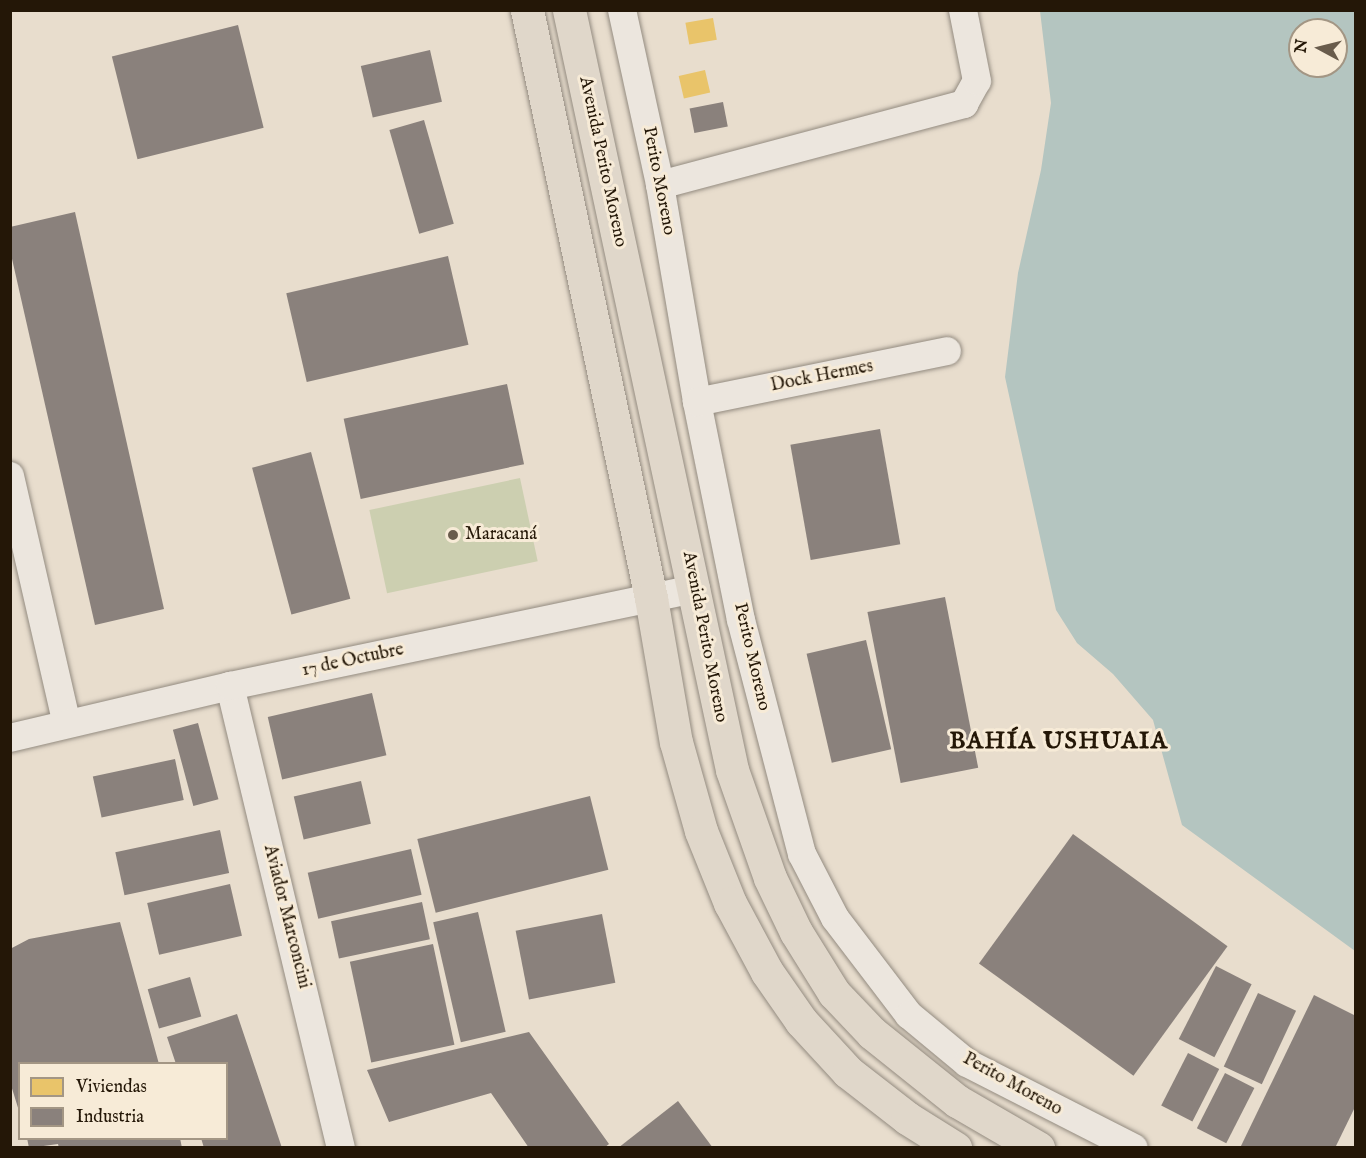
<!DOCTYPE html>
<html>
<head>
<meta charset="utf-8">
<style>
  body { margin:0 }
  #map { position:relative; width:1366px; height:1158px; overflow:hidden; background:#e8ddcd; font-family:"IM FELL English",serif }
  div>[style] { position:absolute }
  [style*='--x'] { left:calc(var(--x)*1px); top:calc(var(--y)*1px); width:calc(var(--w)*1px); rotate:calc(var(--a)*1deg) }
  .green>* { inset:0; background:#cccfb0; transform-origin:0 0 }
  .water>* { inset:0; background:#b4c5c0 }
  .homes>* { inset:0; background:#e9c46a; transform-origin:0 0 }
  .industry>* { inset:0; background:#8a817c; transform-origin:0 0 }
  .roads { filter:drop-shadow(0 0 2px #938b80) drop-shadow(0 0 2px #938b80) }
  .minor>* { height:28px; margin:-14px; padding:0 14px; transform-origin:14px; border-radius:14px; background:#ece6de }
  .major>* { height:33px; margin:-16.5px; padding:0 16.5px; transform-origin:16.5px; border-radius:16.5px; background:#e0d7ca }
  .dots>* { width:16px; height:16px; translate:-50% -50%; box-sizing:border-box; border:3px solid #f7ebd7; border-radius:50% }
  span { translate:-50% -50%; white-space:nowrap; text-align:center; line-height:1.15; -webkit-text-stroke:6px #f7ebd7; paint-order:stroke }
  .street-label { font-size:18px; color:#241707 }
  .poi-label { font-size:18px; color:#241707 }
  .left { translate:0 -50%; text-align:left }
  .district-label { font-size:24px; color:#241707; font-weight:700; letter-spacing:1.5px }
  .frame { position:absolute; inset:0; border:12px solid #241707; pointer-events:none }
  .legend { position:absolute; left:18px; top:1062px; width:210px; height:78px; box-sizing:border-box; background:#f7ebd7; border:2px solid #a39684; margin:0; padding:8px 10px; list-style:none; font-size:18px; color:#241707 }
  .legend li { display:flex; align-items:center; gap:12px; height:30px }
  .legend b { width:30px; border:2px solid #a39684 }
  .north { position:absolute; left:1288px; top:18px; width:60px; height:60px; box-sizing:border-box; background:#f7ebd7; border:2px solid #a39684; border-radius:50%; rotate:277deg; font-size:16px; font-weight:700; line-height:24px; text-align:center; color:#241707 }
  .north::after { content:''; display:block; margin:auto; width:21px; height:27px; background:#695c4c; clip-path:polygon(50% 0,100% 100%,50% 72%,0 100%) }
</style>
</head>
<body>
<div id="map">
  <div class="green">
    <i style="left:520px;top:478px;width:85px;height:154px;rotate:78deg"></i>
  </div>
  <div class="water">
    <i style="clip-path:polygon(evenodd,1040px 11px,1355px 11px,1355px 951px,1182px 825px,1153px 720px,1113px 674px,1077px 643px,1056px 610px,1005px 377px,1018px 273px,1041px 170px,1051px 103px,1040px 11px,1300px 30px,1336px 30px,1336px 66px,1300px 66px,1300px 30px)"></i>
  </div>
  <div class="homes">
    <i style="left:713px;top:18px;width:22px;height:28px;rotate:80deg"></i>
    <i style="left:705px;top:70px;width:23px;height:27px;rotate:77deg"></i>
  </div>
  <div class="industry">
    <i style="left:238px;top:25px;width:106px;height:130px;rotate:76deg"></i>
    <i style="left:430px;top:50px;width:53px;height:71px;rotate:77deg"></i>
    <i style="left:723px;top:102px;width:25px;height:34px;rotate:79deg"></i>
    <i style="left:424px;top:120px;width:108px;height:36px;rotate:74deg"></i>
    <i style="clip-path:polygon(75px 212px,164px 609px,95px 625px,10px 250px,10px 227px)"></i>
    <i style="left:448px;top:256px;width:91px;height:166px;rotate:77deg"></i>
    <i style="left:507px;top:384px;width:82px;height:167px;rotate:78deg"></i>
    <i style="left:880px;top:429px;width:117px;height:91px;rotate:80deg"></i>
    <i style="left:311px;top:452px;width:152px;height:61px;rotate:75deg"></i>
    <i style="left:945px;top:597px;width:174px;height:79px;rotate:79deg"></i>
    <i style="left:866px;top:640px;width:112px;height:61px;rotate:77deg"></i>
    <i style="left:372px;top:693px;width:64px;height:107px;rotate:77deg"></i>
    <i style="left:198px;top:723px;width:79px;height:26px;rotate:75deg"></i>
    <i style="left:175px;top:759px;width:42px;height:84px;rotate:78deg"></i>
    <i style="left:361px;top:781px;width:44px;height:69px;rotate:77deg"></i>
    <i style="left:590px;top:796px;width:76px;height:178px;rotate:76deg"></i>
    <i style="left:220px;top:830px;width:44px;height:107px;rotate:78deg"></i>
    <i style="left:1073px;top:834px;width:191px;height:160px;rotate:36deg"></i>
    <i style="left:411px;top:849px;width:47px;height:106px;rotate:77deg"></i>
    <i style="left:230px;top:884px;width:53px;height:85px;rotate:77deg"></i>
    <i style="left:422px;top:902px;width:38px;height:93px;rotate:78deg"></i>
    <i style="left:478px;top:912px;width:123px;height:46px;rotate:77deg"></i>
    <i style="left:602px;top:914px;width:70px;height:88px;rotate:79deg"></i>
    <i style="clip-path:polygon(120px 922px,159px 1064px,20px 1064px,19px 1111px,10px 1082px,10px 949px,29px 939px)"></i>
    <i style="left:433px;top:944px;width:103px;height:85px;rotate:78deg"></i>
    <i style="left:1216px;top:966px;width:40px;height:82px;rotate:27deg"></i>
    <i style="left:190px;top:977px;width:41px;height:44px;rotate:74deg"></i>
    <i style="left:1258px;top:993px;width:42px;height:81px;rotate:25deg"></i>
    <i style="clip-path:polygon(1314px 995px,1356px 1016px,1356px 1105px,1335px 1148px,1240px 1148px)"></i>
    <i style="clip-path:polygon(237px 1014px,282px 1148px,204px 1148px,201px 1138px,226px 1138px,226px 1064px,176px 1064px,167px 1037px)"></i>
    <i style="clip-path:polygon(529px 1032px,609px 1144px,604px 1148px,529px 1148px,491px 1093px,389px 1122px,367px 1070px)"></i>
    <i style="left:1188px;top:1053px;width:35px;height:59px;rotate:27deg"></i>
    <i style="left:1225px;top:1073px;width:33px;height:62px;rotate:27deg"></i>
    <i style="clip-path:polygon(678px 1101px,713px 1148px,618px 1148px)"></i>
    <i style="clip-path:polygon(27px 1138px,180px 1138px,182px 1148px,59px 1148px,58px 1144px,29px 1148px)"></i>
  </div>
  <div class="roads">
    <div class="minor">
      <i style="--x:622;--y:10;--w:179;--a:77.7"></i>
      <i style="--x:660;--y:185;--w:220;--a:80.3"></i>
      <i style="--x:697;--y:402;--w:222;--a:78.6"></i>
      <i style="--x:741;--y:620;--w:242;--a:75.4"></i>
      <i style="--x:802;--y:854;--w:72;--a:62.7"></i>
      <i style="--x:835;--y:918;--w:122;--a:52.7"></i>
      <i style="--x:909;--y:1015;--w:75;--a:39.6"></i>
      <i style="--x:967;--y:1063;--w:187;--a:27"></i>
      <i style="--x:660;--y:185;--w:315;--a:-14.9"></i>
      <i style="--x:964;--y:104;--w:26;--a:-61"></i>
      <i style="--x:977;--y:81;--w:72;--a:-101.2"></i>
      <i style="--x:697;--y:402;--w:255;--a:-11.5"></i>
      <i style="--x:10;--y:476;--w:254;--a:77.1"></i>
      <i style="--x:230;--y:686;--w:475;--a:76.5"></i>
      <i style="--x:10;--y:738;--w:226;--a:-13.3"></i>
      <i style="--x:230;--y:686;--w:476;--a:-11.8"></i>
    </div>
    <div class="major">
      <i style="--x:527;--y:10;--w:601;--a:78.09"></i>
      <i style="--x:651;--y:598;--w:146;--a:80.2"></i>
      <i style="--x:676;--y:742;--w:92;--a:74.3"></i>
      <i style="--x:701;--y:831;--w:78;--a:68.1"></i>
      <i style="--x:730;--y:903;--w:78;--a:61.8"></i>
      <i style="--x:767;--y:972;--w:60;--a:55.2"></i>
      <i style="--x:801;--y:1021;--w:69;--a:47.3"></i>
      <i style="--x:848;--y:1072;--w:75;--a:37.9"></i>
      <i style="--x:907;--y:1118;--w:57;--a:32"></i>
      <i style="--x:569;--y:10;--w:777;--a:77.89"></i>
      <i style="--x:732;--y:770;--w:114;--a:70.6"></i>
      <i style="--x:770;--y:878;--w:60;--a:64.3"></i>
      <i style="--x:796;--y:932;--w:72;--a:58.1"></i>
      <i style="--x:834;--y:993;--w:55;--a:46.5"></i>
      <i style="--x:872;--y:1033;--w:109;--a:38.7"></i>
      <i style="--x:957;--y:1101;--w:94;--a:30.1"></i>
    </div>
  </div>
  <div class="dots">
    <i style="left:453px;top:535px;background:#695c4c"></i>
  </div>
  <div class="street-label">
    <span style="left:602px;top:162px;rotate:78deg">Avenida Perito Moreno</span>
    <span style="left:658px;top:181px;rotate:79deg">Perito Moreno</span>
    <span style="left:822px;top:377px;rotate:-11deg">Dock Hermes</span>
    <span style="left:704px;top:637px;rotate:79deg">Avenida Perito Moreno</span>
    <span style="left:751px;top:657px;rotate:77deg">Perito Moreno</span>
    <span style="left:353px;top:661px;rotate:-12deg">17 de Octubre</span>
    <span style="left:286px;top:917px;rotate:76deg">Aviador Marconcini</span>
    <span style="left:1012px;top:1085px;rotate:29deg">Perito Moreno</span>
  </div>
  <div class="poi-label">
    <span class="left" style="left:465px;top:535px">Maracaná</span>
  </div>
  <div class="district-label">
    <span style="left:1059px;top:742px">BAHÍA USHUAIA</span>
  </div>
  <div class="frame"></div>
  <ul class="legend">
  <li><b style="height:16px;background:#e9c46a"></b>Viviendas</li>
  <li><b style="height:16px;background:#8a817c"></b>Industria</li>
  </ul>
  <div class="north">N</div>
</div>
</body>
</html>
